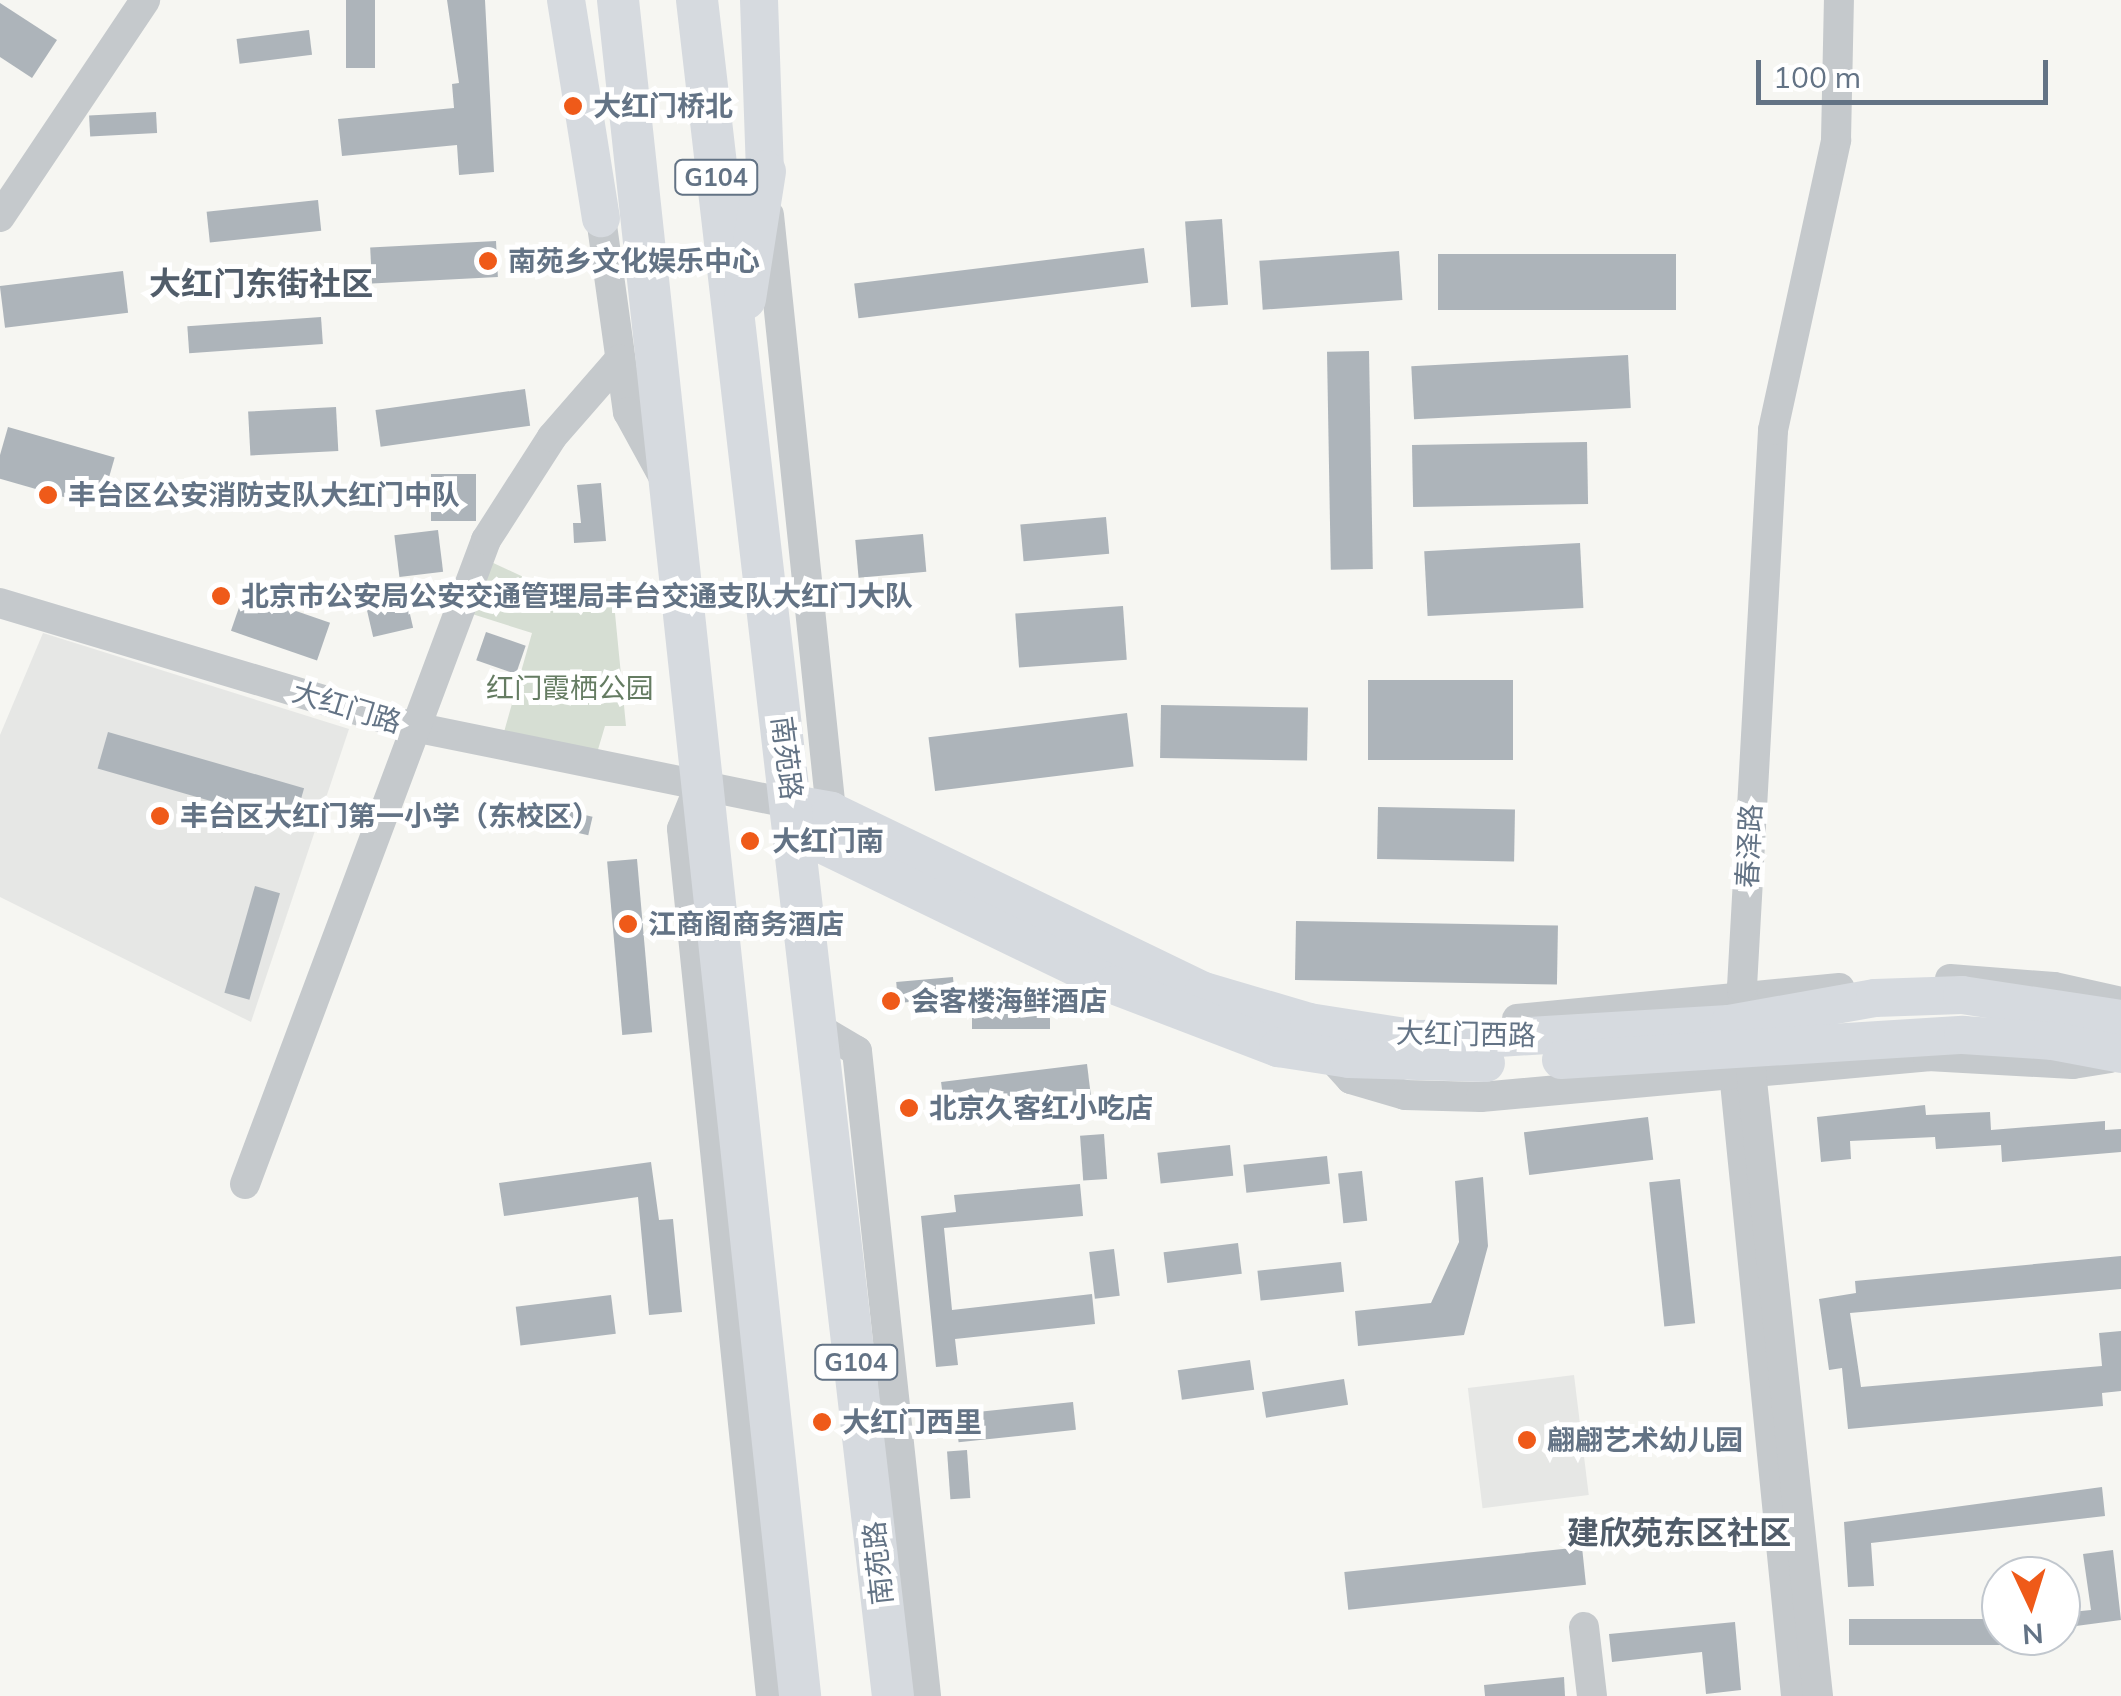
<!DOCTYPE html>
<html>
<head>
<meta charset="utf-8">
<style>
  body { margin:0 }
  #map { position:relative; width:2121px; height:1696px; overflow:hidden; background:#f6f6f2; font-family:Mulish,"Noto Sans SC",sans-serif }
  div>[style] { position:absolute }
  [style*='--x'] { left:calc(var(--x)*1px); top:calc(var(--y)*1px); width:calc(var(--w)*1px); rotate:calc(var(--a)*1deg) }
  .built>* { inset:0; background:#e6e7e5; transform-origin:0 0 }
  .green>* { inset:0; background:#d6ded3 }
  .building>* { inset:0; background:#adb4ba; transform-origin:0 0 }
  .minor>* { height:30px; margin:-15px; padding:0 15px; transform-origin:15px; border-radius:15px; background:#c5c9cc }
  .major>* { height:38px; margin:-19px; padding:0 19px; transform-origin:19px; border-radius:19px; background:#d6dadf }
  .highway>* { height:42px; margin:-21px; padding:0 21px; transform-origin:21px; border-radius:21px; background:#d6dadf }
  .dots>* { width:28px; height:28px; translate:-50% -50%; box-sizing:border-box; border:5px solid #fff; border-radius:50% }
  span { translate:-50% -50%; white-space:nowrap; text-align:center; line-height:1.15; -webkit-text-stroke:10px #fff; paint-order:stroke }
  .shield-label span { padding:2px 8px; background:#fff; border:2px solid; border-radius:8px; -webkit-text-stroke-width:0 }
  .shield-label { font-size:25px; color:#637385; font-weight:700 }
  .poi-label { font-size:28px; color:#637385; font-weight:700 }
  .left { translate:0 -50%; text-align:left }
  .park-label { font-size:28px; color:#657c62 }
  .street-label { font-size:28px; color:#637385 }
  .quarter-label { font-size:32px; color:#515d6a; font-weight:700 }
  .north { position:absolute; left:1981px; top:1556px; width:100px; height:100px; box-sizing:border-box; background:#fff; border:2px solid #c1c7ce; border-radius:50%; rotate:176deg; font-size:28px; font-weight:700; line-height:40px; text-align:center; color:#637385 }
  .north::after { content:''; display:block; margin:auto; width:35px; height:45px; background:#ef5a19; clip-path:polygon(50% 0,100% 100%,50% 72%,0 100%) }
  .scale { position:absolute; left:1756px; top:60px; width:292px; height:45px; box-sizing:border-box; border:5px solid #637385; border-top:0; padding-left:12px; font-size:30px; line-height:35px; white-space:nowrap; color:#637385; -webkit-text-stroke:8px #fff; paint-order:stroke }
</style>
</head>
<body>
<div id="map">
  <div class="built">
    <i style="clip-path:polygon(43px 633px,349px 729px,251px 1022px,0 897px,0 735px)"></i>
    <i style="left:1574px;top:1375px;width:121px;height:107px;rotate:83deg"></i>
  </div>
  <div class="green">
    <i style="clip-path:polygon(489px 561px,562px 595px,613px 593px,626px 726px,605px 726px,597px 753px,504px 732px,532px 633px,469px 613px)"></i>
  </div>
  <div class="building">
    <i style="left:346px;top:0;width:29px;height:68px"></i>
    <i style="clip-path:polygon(447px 0,485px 0,494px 172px,459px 175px,457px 145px,342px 156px,338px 119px,454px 108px,452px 84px,459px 83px)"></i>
    <i style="clip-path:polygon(0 3px,57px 40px,32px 78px,0 57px)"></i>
    <i style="left:309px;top:30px;width:25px;height:73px;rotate:83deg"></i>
    <i style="left:156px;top:112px;width:21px;height:67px;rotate:87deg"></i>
    <i style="left:318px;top:200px;width:31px;height:112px;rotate:84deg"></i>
    <i style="left:1222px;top:219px;width:86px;height:37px;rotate:86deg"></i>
    <i style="left:496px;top:241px;width:36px;height:126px;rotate:87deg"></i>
    <i style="left:1144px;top:248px;width:35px;height:292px;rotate:83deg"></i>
    <i style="left:1399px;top:251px;width:49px;height:140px;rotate:86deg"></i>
    <i style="left:1438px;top:254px;width:238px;height:56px"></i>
    <i style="left:123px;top:271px;width:42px;height:124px;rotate:83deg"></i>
    <i style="left:321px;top:317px;width:27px;height:134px;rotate:86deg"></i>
    <i style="left:1369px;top:351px;width:218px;height:42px;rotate:89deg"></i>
    <i style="left:1628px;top:355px;width:53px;height:217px;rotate:87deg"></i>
    <i style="left:525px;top:389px;width:37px;height:151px;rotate:82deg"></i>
    <i style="left:336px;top:407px;width:44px;height:88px;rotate:87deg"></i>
    <i style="left:8px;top:427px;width:111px;height:52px;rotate:16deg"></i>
    <i style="left:1587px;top:442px;width:62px;height:175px;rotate:89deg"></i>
    <i style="left:476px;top:474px;width:47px;height:45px;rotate:90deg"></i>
    <i style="clip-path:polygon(601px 483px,606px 541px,574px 543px,573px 523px,581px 523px,577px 485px)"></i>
    <i style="left:1106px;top:517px;width:37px;height:86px;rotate:85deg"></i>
    <i style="left:438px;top:530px;width:42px;height:44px;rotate:83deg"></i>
    <i style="left:923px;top:534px;width:38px;height:68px;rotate:85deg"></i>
    <i style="left:1580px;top:543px;width:65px;height:156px;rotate:87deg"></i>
    <i style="left:403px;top:584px;width:45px;height:41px;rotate:77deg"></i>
    <i style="left:244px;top:593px;width:91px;height:40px;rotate:19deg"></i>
    <i style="left:1123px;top:606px;width:54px;height:108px;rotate:86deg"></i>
    <i style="left:486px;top:632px;width:42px;height:30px;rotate:19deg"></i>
    <i style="left:1368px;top:680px;width:145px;height:80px"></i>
    <i style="left:1161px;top:705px;width:147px;height:53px;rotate:1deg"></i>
    <i style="left:1127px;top:713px;width:54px;height:200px;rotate:83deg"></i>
    <i style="left:108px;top:732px;width:204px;height:38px;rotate:16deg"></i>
    <i style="left:537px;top:804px;width:57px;height:19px;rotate:13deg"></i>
    <i style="left:1378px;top:807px;width:137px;height:52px;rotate:1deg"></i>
    <i style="left:637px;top:859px;width:174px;height:30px;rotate:85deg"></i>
    <i style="left:255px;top:886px;width:26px;height:111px;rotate:16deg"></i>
    <i style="left:1296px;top:921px;width:262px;height:59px;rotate:1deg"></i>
    <i style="left:953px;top:977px;width:21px;height:57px;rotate:85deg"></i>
    <i style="left:1050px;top:1009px;width:20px;height:78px;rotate:90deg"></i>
    <i style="left:1087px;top:1064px;width:31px;height:147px;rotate:83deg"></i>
    <i style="clip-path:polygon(1925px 1105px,1926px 1115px,1990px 1112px,1991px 1130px,2105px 1121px,2105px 1130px,2121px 1129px,2121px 1152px,2002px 1162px,2001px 1145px,1936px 1149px,1935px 1137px,1850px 1141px,1851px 1159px,1821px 1162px,1817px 1117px)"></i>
    <i style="left:1648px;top:1117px;width:43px;height:125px;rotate:83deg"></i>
    <i style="left:1104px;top:1134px;width:45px;height:24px;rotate:86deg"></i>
    <i style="left:1230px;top:1145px;width:31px;height:73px;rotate:84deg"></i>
    <i style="left:1327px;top:1156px;width:28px;height:84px;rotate:84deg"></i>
    <i style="clip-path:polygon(651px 1162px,659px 1220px,673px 1219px,682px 1312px,649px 1315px,638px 1197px,504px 1216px,499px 1183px)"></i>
    <i style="left:1362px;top:1171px;width:50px;height:24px;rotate:84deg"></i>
    <i style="clip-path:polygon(1483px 1177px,1488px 1246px,1464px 1335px,1358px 1346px,1355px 1311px,1431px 1303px,1459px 1242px,1455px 1181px)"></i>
    <i style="left:1680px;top:1179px;width:145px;height:31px;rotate:84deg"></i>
    <i style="clip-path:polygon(1080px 1184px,1083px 1216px,944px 1228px,952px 1310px,1092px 1294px,1095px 1324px,955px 1339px,958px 1365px,936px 1367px,921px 1216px,956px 1212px,954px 1195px)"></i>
    <i style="left:1238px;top:1243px;width:31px;height:75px;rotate:83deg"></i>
    <i style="left:1114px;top:1249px;width:47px;height:25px;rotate:83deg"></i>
    <i style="clip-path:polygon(2121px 1256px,2121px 1289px,1850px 1313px,1861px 1387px,2102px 1366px,2099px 1333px,2121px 1331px,2121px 1391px,2102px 1393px,2103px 1406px,1848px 1429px,1842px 1368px,1829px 1370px,1819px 1299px,1856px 1293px,1855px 1281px)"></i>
    <i style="left:1341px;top:1262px;width:30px;height:84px;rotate:84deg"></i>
    <i style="left:611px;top:1295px;width:39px;height:96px;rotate:83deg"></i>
    <i style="left:1250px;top:1360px;width:30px;height:73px;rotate:82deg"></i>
    <i style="left:1344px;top:1379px;width:26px;height:83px;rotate:81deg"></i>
    <i style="left:1073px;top:1402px;width:28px;height:118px;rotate:84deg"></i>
    <i style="left:967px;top:1450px;width:48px;height:20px;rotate:86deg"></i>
    <i style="clip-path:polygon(2102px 1487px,2105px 1516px,1871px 1543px,1874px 1586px,1848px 1587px,1844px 1522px)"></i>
    <i style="left:1582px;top:1547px;width:38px;height:239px;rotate:84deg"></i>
    <i style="clip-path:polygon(2113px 1550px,2121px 1620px,2061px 1628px,2061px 1613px,2091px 1610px,2083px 1554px)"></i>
    <i style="left:2001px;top:1619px;width:26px;height:152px;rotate:90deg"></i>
    <i style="clip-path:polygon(1735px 1622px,1741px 1690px,1706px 1694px,1702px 1652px,1612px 1662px,1609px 1634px)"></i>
    <i style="clip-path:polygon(1564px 1677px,1565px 1696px,1485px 1696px,1484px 1685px)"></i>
  </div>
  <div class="minor">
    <i style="--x:769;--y:215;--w:599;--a:84.06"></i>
    <i style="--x:831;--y:811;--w:20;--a:150"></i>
    <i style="--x:0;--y:217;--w:261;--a:-56.2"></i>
    <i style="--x:601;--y:218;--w:196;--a:82.1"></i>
    <i style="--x:628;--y:412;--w:71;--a:61.3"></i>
    <i style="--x:0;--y:603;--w:432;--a:16.7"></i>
    <i style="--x:414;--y:727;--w:387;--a:11.5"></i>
    <i style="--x:699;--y:787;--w:45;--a:112"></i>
    <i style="--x:682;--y:829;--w:872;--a:84.14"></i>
    <i style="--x:1950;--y:979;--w:104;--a:4.4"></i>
    <i style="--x:2054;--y:987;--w:69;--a:12.6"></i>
    <i style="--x:1517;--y:1019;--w:324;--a:-5.5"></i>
    <i style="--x:818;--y:1028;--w:45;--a:30.5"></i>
    <i style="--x:857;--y:1051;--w:649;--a:83.89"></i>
    <i style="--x:1730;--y:1032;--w:667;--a:84.32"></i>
    <i style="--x:1330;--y:1056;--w:31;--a:48"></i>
    <i style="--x:1351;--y:1079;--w:56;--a:16.5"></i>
    <i style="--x:1405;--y:1095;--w:76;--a:1.5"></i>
    <i style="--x:1481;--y:1097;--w:449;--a:-5.2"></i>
    <i style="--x:1928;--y:1056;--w:145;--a:3.2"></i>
    <i style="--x:2073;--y:1064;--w:38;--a:-9"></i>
    <i style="--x:245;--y:1184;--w:688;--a:-69.48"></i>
    <i style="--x:486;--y:540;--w:122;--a:-57.3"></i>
    <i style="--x:552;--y:437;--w:103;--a:-48.9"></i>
    <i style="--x:1584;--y:1627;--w:69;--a:83.4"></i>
    <i style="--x:1818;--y:1696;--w:713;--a:-96.12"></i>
    <i style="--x:1742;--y:987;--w:558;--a:-86.81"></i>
    <i style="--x:1773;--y:430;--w:297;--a:-77.7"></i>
    <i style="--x:1836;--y:140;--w:140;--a:-88.8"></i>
  </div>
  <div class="major">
    <i style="--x:566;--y:0;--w:221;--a:80.9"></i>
    <i style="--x:759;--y:0;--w:172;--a:88"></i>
    <i style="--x:793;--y:804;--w:39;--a:10"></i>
    <i style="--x:831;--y:811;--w:414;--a:25.8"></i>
    <i style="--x:1204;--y:991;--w:109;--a:16.4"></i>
    <i style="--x:1309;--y:1022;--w:109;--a:8.9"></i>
    <i style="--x:1417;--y:1039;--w:81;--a:-0.7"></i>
    <i style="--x:1498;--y:1038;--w:231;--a:-3.5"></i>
    <i style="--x:1729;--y:1024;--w:148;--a:-10.1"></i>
    <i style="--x:1875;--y:998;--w:87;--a:-2"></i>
    <i style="--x:1962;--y:995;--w:161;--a:8.6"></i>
    <i style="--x:796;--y:832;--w:352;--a:25.8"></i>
    <i style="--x:1113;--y:985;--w:177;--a:20.9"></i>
    <i style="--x:1278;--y:1048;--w:72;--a:8.8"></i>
    <i style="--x:1349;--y:1059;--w:137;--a:1.7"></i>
    <i style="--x:1561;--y:1060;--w:403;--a:-3.6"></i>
    <i style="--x:1963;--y:1035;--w:90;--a:3.8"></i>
    <i style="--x:2053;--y:1041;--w:69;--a:10.8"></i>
  </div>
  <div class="highway">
    <i style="--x:618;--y:0;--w:1706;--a:83.87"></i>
    <i style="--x:697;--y:0;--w:1707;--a:83.41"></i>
    <i style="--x:745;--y:299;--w:129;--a:-81.1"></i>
  </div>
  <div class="dots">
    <i style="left:573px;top:106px;background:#ef5a19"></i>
    <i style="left:488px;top:261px;background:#ef5a19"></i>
    <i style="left:48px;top:495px;background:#ef5a19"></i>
    <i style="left:221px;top:596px;background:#ef5a19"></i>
    <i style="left:160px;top:816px;background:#ef5a19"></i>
    <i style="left:750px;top:841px;background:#ef5a19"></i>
    <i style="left:628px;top:924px;background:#ef5a19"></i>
    <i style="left:891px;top:1001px;background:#ef5a19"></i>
    <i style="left:909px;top:1108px;background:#ef5a19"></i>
    <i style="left:822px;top:1422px;background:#ef5a19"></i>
    <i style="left:1527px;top:1440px;background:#ef5a19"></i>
  </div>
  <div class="shield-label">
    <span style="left:716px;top:177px">G104</span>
    <span style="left:856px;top:1362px">G104</span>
  </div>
  <div class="poi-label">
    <span class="left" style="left:593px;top:106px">大红门桥北</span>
    <span class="left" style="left:508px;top:261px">南苑乡文化娱乐中心</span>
    <span class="left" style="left:68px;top:495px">丰台区公安消防支队大红门中队</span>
    <span class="left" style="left:241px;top:596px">北京市公安局公安交通管理局丰台交通支队大红门大队</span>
    <span class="left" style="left:180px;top:816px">丰台区大红门第一小学（东校区）</span>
    <span class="left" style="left:772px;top:841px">大红门南</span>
    <span class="left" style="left:648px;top:924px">江商阁商务酒店</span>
    <span class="left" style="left:911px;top:1001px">会客楼海鲜酒店</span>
    <span class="left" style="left:929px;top:1108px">北京久客红小吃店</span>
    <span class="left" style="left:842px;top:1422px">大红门西里</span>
    <span class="left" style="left:1547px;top:1440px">翩翩艺术幼儿园</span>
  </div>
  <div class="park-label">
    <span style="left:570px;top:688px">红门霞栖公园</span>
  </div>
  <div class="street-label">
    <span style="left:347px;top:707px;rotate:17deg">大红门路</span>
    <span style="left:787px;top:758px;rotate:83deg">南苑路</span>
    <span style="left:1749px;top:846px;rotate:-87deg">春泽路</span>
    <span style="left:1466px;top:1034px;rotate:1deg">大红门西路</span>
    <span style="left:878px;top:1563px;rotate:-96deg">南苑路</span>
  </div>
  <div class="quarter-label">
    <span style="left:261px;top:283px">大红门东街社区</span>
    <span style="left:1679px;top:1532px">建欣苑东区社区</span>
  </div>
  <div class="north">N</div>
  <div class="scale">100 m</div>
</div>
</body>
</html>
